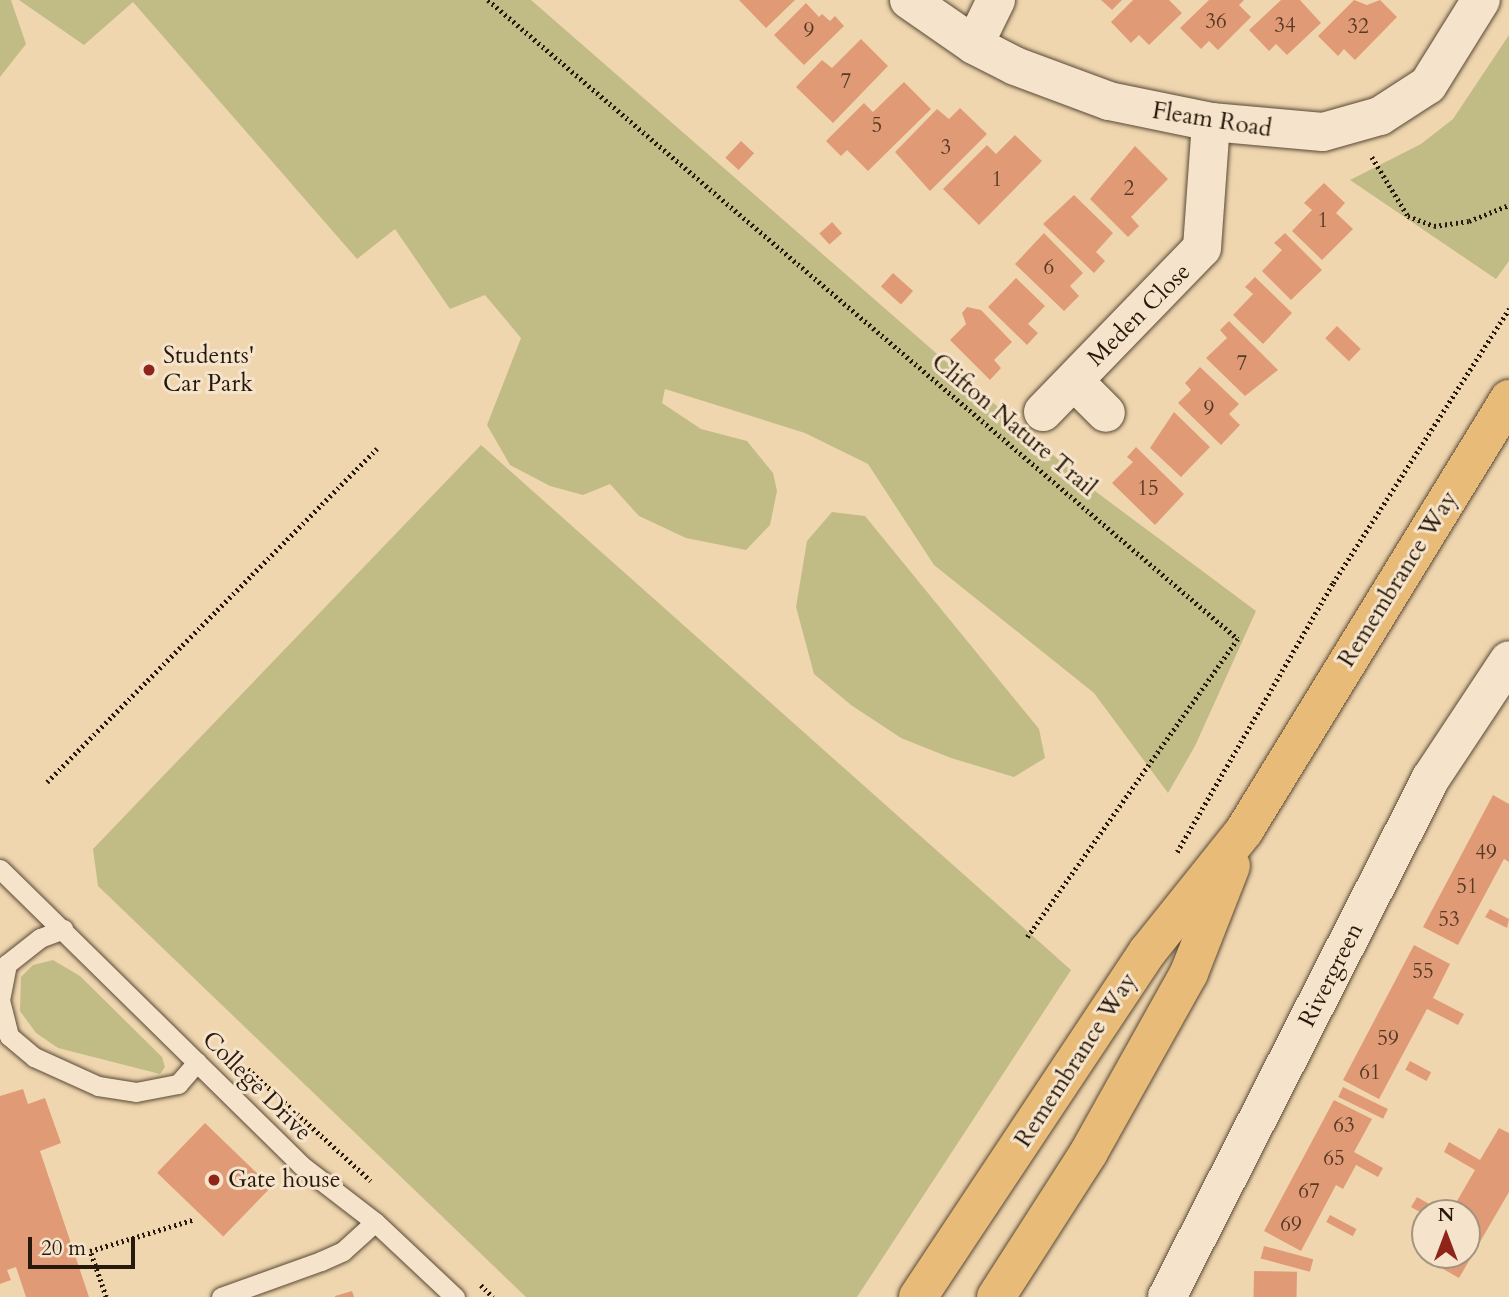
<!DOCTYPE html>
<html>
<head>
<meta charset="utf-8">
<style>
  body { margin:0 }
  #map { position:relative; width:1509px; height:1297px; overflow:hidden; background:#efd6af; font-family:Cardo,serif }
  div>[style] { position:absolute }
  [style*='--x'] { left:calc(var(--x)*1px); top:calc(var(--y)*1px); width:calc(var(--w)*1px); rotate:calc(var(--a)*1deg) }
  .green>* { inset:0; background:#c1bc86 }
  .building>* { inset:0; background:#e09b76; transform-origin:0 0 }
  .path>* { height:4.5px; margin-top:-2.25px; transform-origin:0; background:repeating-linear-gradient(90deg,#271a0c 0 2px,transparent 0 5.5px) }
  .roads { filter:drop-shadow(0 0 2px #594935) drop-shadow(0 0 2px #594935) }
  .service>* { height:19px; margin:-9.5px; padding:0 9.5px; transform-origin:9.5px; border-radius:9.5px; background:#f5e4cb }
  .minor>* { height:38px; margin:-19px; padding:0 19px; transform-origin:19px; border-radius:19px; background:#f5e4cb }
  .trunk>* { height:38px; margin:-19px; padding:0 19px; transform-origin:19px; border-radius:19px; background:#e8bb78 }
  .dots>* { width:19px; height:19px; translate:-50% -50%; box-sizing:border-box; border:4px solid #f5e4cb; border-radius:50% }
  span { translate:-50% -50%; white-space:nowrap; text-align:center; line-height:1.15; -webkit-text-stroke:6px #f5e4cb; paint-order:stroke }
  .number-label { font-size:21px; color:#553a26 }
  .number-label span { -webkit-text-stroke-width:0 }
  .street-label { font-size:24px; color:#271a0c }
  .poi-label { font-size:24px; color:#271a0c }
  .left { translate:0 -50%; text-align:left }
  .north { position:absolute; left:1411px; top:1199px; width:70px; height:70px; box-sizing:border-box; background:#f5e4cb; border:2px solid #a3937f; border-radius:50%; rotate:0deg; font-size:19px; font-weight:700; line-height:28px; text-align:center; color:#271a0c }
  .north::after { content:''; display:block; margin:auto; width:24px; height:32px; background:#8f2418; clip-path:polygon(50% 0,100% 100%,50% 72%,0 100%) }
  .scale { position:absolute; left:28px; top:1237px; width:107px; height:32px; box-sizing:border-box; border:4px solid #271a0c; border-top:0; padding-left:9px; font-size:21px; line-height:24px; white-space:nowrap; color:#271a0c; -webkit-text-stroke:5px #f5e4cb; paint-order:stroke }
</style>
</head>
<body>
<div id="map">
  <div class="green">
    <i style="clip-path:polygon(0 0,11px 0,26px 44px,0 77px)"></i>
    <i style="clip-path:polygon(19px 0,531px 0,1091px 488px,1256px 611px,1195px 746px,1168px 793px,1094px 693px,934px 565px,868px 464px,805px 433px,665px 389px,662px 403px,701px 429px,747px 441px,773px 473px,777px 491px,770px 525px,746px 550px,686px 538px,639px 516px,610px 484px,583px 495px,550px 486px,510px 465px,487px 425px,521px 338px,485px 295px,450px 309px,395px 229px,357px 259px,133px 2px,84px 45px)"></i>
    <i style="clip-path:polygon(1509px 35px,1509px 261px,1496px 279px,1350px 180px,1421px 144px,1453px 119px)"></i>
    <i style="clip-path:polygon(481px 445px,1071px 970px,857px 1297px,526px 1297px,98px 886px,93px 849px)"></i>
    <i style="clip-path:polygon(832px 512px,865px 516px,1039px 729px,1045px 758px,1014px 777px,951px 758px,901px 738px,851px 705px,814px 674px,796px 607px,807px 541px)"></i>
    <i style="clip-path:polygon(53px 960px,80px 976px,162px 1057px,165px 1067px,160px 1074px,58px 1048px,36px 1033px,20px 1011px,21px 977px,33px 965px)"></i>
  </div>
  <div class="building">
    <i style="clip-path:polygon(739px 0,795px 0,766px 28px)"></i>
    <i style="clip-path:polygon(1101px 0,1122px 0,1112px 10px)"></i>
    <i style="clip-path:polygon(1133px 0,1169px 0,1182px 13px,1149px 45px,1139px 35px,1131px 43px,1111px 22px)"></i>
    <i style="clip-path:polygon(1209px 0,1244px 0,1239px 5px,1251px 17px,1218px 50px,1209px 41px,1201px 49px,1180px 28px)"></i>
    <i style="clip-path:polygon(1281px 0,1300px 0,1321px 23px,1287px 55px,1276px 44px,1269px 51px,1249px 30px)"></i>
    <i style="clip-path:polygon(1354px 0,1367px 5px,1380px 0,1397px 17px,1355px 60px,1344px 49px,1338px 56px,1318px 36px)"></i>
    <i style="clip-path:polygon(806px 3px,819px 17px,822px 14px,830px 21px,835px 16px,844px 26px,804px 65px,774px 35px)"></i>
    <i style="clip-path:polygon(861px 39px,888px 66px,833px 123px,796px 87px,822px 60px,832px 68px)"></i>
    <i style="clip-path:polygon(904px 82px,931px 109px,868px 171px,847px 150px,841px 156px,826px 141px,864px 103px,873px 112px)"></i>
    <i style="clip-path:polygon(960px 108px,987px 134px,930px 191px,895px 152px,937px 109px,949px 119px)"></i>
    <i style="clip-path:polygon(1015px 135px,1042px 161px,979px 225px,943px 189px,987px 145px,996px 154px)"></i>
    <i style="left:741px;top:141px;width:18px;height:23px;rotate:43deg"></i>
    <i style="clip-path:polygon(1135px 146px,1168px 179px,1131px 217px,1139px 226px,1128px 237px,1090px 199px)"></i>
    <i style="clip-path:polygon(1324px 183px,1345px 203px,1336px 213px,1353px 229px,1322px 260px,1292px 231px,1312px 210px,1304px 203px)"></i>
    <i style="clip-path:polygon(1074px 195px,1113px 233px,1096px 252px,1105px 261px,1094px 273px,1043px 224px)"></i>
    <i style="left:832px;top:222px;width:15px;height:17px;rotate:48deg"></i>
    <i style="clip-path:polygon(1044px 233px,1083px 273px,1070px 286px,1079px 296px,1064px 311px,1015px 264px)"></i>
    <i style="clip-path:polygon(1285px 233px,1322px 270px,1291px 300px,1262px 271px,1282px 250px,1274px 243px)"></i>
    <i style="left:893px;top:273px;width:27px;height:18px;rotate:42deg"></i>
    <i style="clip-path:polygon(1255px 277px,1292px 313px,1263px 344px,1233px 315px,1253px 294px,1245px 287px)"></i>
    <i style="clip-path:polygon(1016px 278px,1045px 306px,1028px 324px,1038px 333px,1027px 345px,988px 307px)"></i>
    <i style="clip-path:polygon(967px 307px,981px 310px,1012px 342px,994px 360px,1001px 368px,990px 380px,950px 340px,966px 324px,962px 313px)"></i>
    <i style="clip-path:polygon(1229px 321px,1278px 370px,1245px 396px,1206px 358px,1227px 338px,1220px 330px)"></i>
    <i style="left:1337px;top:326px;width:33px;height:17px;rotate:44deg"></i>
    <i style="clip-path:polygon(1200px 367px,1239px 404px,1229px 414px,1240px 425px,1221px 445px,1178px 403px,1191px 390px,1185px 383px)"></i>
    <i style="clip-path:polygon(1174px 412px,1210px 447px,1181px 477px,1150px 448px)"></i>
    <i style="clip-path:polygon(1136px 447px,1184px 494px,1155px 525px,1112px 483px,1133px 462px,1127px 457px)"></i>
    <i style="clip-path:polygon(1493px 795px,1509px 804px,1509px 862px,1504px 859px,1458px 945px,1423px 927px)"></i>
    <i style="clip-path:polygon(1490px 909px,1509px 919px,1507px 928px,1485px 917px)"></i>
    <i style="clip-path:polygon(1414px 945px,1450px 964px,1433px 998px,1464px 1014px,1458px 1025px,1427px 1009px,1379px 1099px,1343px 1080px)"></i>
    <i style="left:1410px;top:1061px;width:24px;height:10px;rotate:28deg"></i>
    <i style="left:1343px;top:1087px;width:50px;height:11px;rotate:26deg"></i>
    <i style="clip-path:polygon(23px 1089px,28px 1104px,45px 1098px,61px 1143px,40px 1151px,89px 1297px,26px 1297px,16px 1267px,7px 1270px,11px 1280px,0 1284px,0 1096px)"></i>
    <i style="clip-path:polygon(1334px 1100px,1372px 1119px,1354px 1152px,1383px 1168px,1378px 1177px,1356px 1165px,1343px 1189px,1336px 1185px,1301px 1251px,1264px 1231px)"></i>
    <i style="left:205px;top:1123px;width:92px;height:69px;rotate:44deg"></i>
    <i style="clip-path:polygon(1499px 1128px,1509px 1133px,1509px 1192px,1459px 1278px,1424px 1258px,1467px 1255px,1467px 1213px,1450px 1213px,1475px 1170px,1444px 1152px,1449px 1142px,1480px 1160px)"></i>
    <i style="clip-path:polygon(1417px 1197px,1445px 1213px,1425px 1215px,1411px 1207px)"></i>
    <i style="left:1330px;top:1215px;width:30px;height:8px;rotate:28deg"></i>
    <i style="left:1264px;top:1246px;width:51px;height:13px;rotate:15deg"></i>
    <i style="left:1254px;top:1271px;width:43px;height:26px;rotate:1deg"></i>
    <i style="clip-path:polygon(352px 1291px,354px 1297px,335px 1297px,335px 1296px)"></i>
  </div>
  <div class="path">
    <i style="--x:488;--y:0;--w:985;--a:40.43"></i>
    <i style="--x:1238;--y:639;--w:366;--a:125.2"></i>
    <i style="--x:1372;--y:157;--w:69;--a:58.6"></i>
    <i style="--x:1408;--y:216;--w:28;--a:21"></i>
    <i style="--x:1434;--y:226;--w:35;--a:-8"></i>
    <i style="--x:1469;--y:221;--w:43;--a:-21.8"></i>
    <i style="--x:47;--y:782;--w:469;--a:-45.3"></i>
    <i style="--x:1177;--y:852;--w:311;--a:-59.9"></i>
    <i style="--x:1333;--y:583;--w:326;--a:-57.3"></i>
    <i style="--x:248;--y:1069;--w:166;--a:42.3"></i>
    <i style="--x:481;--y:1285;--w:17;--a:45"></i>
    <i style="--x:106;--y:1297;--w:49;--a:-109.2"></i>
    <i style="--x:90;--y:1251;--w:107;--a:-16.9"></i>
  </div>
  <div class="roads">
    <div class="service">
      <i style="--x:0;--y:869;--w:422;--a:44.5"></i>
      <i style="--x:301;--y:1165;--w:93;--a:37.6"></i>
      <i style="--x:375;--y:1222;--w:110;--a:43.2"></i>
      <i style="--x:0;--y:1000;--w:37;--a:76"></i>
      <i style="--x:9;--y:1036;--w:33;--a:40"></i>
      <i style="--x:34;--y:1057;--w:70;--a:24.4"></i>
      <i style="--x:98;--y:1086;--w:38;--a:9"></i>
      <i style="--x:136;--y:1092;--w:43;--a:-10.8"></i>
      <i style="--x:178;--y:1084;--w:29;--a:-49"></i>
      <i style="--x:0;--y:1000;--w:37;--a:-79"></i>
      <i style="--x:7;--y:964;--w:42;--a:-38.2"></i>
      <i style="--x:40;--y:938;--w:25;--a:-21"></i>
      <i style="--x:221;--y:1297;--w:106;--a:-19.8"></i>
      <i style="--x:321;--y:1261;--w:24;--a:-24"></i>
      <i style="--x:343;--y:1251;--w:43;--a:-42.2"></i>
    </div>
    <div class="minor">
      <i style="--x:909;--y:0;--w:79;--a:34.7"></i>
      <i style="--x:974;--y:45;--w:46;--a:27.1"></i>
      <i style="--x:1015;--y:66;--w:100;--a:20.4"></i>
      <i style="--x:1109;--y:101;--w:104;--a:11.6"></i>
      <i style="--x:1211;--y:122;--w:112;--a:5.1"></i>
      <i style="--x:1323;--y:132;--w:59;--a:-15.7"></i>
      <i style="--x:1380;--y:116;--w:57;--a:-32.9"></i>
      <i style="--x:1428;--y:85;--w:100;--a:-58.1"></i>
      <i style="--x:974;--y:45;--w:50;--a:-63.9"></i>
      <i style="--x:1074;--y:381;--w:45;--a:45"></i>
      <i style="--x:1043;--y:412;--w:228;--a:-45.9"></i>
      <i style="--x:1202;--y:248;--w:126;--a:-85.9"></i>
      <i style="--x:1167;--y:1297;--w:582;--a:-63.04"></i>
      <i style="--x:1431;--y:778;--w:141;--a:-56.5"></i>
    </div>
    <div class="trunk">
      <i style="--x:918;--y:1297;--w:415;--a:-56.4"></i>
      <i style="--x:1148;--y:951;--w:154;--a:-51.3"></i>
      <i style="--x:1244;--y:831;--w:507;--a:-58.47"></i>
      <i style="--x:996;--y:1297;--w:172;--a:-57.3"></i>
      <i style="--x:1089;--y:1152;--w:205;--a:-60.8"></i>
      <i style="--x:1189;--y:973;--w:115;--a:-68.6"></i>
    </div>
  </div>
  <div class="dots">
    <i style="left:149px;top:370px;background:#8f2418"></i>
    <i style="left:214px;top:1180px;background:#8f2418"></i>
  </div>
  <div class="number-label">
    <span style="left:1216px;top:22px">36</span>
    <span style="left:1285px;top:26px">34</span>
    <span style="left:1358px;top:27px">32</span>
    <span style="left:809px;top:31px">9</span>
    <span style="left:846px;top:82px">7</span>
    <span style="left:877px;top:126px">5</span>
    <span style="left:946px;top:148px">3</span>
    <span style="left:997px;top:180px">1</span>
    <span style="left:1129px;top:189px">2</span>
    <span style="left:1323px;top:221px">1</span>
    <span style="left:1049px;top:268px">6</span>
    <span style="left:1242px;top:364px">7</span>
    <span style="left:1209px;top:409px">9</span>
    <span style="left:1148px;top:489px">15</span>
    <span style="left:1486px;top:853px">49</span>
    <span style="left:1467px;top:887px">51</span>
    <span style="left:1449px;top:920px">53</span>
    <span style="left:1423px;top:972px">55</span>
    <span style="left:1388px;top:1039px">59</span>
    <span style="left:1370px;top:1073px">61</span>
    <span style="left:1344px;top:1126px">63</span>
    <span style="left:1334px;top:1159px">65</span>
    <span style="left:1309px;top:1192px">67</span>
    <span style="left:1291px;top:1225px">69</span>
  </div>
  <div class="street-label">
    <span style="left:1212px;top:120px;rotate:9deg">Fleam Road</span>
    <span style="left:1139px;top:315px;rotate:-45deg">Meden Close</span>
    <span style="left:1014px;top:425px;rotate:40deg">Clifton Nature Trail</span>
    <span style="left:1398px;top:579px;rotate:-58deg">Remembrance Way</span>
    <span style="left:1331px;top:975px;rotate:-63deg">Rivergreen</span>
    <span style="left:1076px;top:1060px;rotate:-57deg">Remembrance Way</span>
    <span style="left:257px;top:1086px;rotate:45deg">College Drive</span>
  </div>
  <div class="poi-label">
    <span class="left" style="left:163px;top:370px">Students'<br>Car Park</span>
    <span class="left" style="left:228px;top:1180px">Gate house</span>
  </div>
  <div class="north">N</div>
  <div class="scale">20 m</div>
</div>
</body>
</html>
